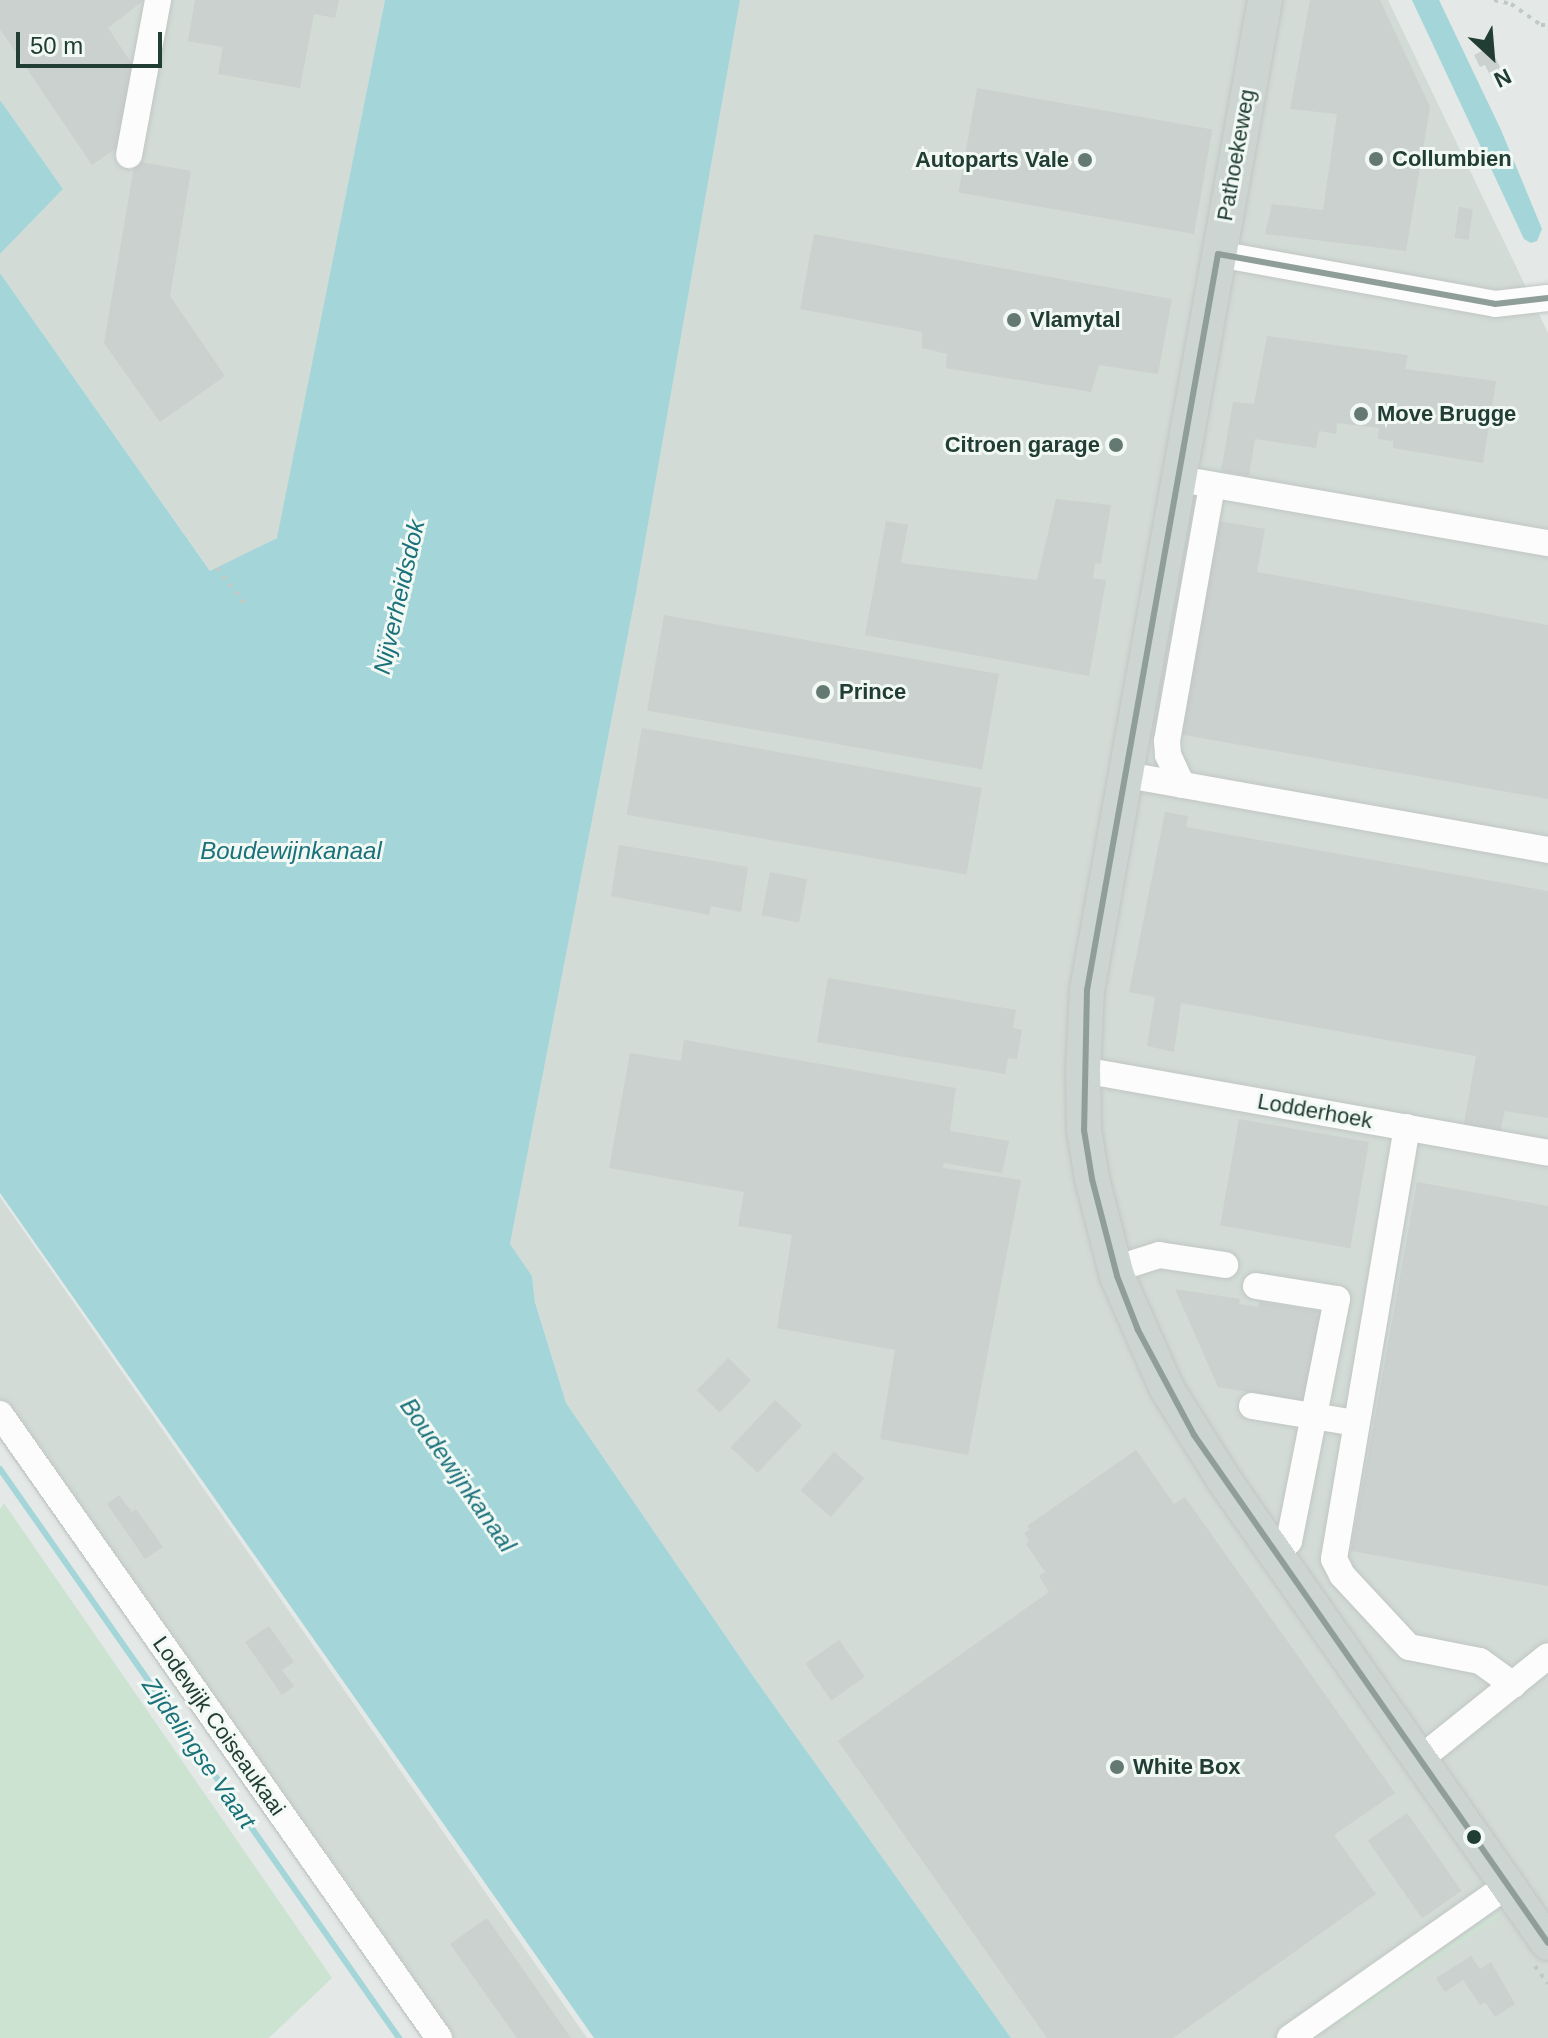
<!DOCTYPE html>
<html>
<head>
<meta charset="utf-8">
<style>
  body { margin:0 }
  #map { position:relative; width:1548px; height:2038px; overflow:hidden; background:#e4e9e7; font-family:Helvetica,sans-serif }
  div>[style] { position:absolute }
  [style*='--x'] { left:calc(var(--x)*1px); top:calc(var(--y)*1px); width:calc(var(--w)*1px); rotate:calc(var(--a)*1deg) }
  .built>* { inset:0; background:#d2dbd6 }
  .green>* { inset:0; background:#cde3d2; transform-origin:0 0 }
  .water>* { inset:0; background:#a4d5d8 }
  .stream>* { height:6px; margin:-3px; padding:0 3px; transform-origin:3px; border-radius:3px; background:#a4d5d8 }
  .building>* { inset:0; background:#cbd1ce; transform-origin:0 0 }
  .path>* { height:4px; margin-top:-2px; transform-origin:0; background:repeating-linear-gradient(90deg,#c1c9c5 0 4px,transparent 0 10px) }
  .roads { filter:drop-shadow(0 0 2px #c1c6c4) drop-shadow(0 0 2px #c1c6c4) }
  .minor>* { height:26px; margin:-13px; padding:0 13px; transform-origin:13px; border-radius:13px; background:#fbfcfb }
  .major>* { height:34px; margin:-17px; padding:0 17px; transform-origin:17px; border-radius:17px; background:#cdd5d3 }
  .bus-1>* { height:6px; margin:-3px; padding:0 3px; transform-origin:3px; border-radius:3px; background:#909e9a }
  .dots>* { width:22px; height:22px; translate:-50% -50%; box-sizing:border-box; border:4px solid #f2f9f5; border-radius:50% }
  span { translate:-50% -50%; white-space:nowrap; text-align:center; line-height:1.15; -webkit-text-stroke:6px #f2f9f5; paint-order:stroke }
  .street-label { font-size:22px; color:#213d34 }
  .poi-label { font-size:22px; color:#213d34; font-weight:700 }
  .left { translate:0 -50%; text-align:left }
  .right { translate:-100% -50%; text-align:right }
  .water-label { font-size:24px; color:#1a717a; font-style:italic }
  .north { position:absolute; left:1452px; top:16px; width:80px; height:80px; -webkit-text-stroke:6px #f2f9f5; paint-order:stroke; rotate:154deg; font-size:22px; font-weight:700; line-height:32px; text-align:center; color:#213d34 }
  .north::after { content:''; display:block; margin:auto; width:28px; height:36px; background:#213d34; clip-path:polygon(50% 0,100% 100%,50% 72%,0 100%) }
  .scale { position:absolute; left:16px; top:32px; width:146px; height:36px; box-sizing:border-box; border:4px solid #213d34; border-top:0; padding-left:10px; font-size:24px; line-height:28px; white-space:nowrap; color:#213d34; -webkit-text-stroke:6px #f2f9f5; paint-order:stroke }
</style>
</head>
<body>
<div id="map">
  <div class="built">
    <i style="clip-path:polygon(0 0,385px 0,278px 537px,211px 572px,0 273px,0 254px,63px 189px,0 100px)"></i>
    <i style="clip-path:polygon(740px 0,1388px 0,1548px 333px,1548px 2038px,1011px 2038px,753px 1676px,566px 1403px,535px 1301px,532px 1276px,510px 1244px,636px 593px)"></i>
    <i style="clip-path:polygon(0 1197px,587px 2038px,421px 2038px,0 1440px)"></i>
  </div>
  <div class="green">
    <i style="clip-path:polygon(4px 1503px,332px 1978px,269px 2038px,0 2038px,0 1509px)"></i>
    <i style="left:1497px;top:1913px;width:4px;height:189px;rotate:56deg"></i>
  </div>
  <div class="water">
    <i style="clip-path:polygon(385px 0,740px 0,636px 593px,510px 1244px,532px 1276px,535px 1302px,566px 1403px,753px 1676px,1011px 2038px,594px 2038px,0 1193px,0 273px,210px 571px,277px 538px)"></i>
    <i style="clip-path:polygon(1412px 0,1439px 0,1501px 130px,1542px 229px,1537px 241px,1531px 243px,1524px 239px)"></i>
    <i style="clip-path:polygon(0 100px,63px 189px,0 254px)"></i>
  </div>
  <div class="stream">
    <i style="--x:0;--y:1469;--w:695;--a:54.96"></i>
  </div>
  <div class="building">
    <i style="clip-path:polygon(0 0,144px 0,108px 28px,132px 64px,118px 147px,92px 165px,0 29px)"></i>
    <i style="clip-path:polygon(195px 0,339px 0,335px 18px,314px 14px,300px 88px,218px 74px,223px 47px,188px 41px)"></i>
    <i style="clip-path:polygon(1310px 0,1380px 0,1430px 107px,1406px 251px,1265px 234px,1272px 204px,1323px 210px,1337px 114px,1290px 109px)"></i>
    <i style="clip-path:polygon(1490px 47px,1503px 73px,1492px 79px,1485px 65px,1480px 67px,1474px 55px)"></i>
    <i style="left:977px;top:88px;width:239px;height:106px;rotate:10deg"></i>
    <i style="clip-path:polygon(135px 161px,191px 171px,170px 296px,225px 376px,160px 422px,104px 343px)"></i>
    <i style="left:1459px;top:207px;width:14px;height:31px;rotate:8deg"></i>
    <i style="clip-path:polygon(814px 234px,1172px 299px,1158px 374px,1099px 365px,1091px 392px,946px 368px,947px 354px,922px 348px,922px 332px,800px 309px)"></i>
    <i style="clip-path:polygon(1267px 336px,1408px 355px,1405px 369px,1496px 381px,1483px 463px,1393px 448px,1393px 441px,1378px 439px,1379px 428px,1337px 423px,1336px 434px,1319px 431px,1316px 448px,1255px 439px,1249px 476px,1221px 471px,1233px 402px,1254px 404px)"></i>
    <i style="left:1111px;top:441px;width:11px;height:7px;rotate:5deg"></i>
    <i style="clip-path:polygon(1056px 499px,1111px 505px,1101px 564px,1095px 563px,1093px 578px,1106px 580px,1089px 676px,865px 635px,886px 521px,908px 525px,901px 563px,1037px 580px)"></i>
    <i style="clip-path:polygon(1213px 520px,1265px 529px,1257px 572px,1548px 625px,1548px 799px,1173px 733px)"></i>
    <i style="left:664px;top:615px;width:340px;height:97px;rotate:10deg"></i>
    <i style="left:642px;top:728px;width:345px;height:88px;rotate:10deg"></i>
    <i style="clip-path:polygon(1165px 812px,1188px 816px,1186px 827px,1548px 891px,1548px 1118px,1505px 1111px,1500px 1131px,1464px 1124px,1476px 1056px,1181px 1003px,1174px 1052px,1147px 1046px,1155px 997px,1129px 992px)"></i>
    <i style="clip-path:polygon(619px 845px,748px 867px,741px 912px,711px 906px,709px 915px,611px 896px)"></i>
    <i style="left:770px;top:872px;width:38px;height:44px;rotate:11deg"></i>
    <i style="clip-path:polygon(828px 978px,1016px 1010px,1013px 1028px,1022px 1030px,1017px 1059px,1008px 1058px,1005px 1074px,817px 1042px)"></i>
    <i style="clip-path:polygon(684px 1040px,956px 1088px,950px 1131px,1009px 1141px,1002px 1173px,944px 1163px,943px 1168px,1021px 1180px,968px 1455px,880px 1439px,895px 1350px,777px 1328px,792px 1235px,738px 1226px,744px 1192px,609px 1168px,630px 1053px,681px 1061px)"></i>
    <i style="left:1239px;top:1119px;width:132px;height:108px;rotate:10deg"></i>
    <i style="clip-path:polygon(1417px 1182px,1548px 1206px,1548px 1586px,1351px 1551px)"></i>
    <i style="clip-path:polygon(1175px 1289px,1240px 1299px,1239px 1304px,1258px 1307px,1260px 1302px,1324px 1312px,1308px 1402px,1218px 1387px)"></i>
    <i style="left:728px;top:1358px;width:32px;height:45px;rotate:44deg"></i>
    <i style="left:775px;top:1400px;width:37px;height:65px;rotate:43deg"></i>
    <i style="clip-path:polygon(1136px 1450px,1174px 1504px,1185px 1497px,1395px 1793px,1334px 1835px,1376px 1894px,1173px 2038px,1047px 2038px,838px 1741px,1049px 1592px,1039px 1576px,1045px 1572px,1026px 1544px,1029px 1541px,1024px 1533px,1030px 1529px,1027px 1526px)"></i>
    <i style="left:834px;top:1452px;width:40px;height:51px;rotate:41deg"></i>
    <i style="clip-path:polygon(119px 1495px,132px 1512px,136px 1509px,163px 1547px,145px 1559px,107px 1504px)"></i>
    <i style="clip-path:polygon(269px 1626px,294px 1662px,282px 1670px,294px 1686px,282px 1695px,245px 1642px)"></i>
    <i style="left:839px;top:1640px;width:45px;height:41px;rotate:55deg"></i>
    <i style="left:1407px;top:1813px;width:95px;height:48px;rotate:55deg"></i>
    <i style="clip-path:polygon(487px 1918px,571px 2038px,517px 2038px,450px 1944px)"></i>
    <i style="clip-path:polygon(1471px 1956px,1480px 1969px,1491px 1962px,1515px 2004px,1495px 2017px,1485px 2002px,1480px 2005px,1463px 1980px,1445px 1992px,1436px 1978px)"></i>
  </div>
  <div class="path">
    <i style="--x:1494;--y:0;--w:17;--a:13"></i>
    <i style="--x:1511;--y:4;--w:37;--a:35"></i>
    <i style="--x:1541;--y:25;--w:7;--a:0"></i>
    <i style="--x:217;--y:568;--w:46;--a:52.1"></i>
    <i style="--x:1535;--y:1966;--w:22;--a:54"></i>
  </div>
  <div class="roads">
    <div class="minor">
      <i style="--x:129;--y:155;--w:158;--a:-79.4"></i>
      <i style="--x:1218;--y:254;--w:281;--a:10.2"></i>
      <i style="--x:1495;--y:304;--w:53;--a:-6.5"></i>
      <i style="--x:1180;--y:479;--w:374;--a:9.9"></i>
      <i style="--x:1127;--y:775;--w:428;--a:10.1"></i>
      <i style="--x:1182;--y:785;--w:33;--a:-115"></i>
      <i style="--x:1168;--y:755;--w:14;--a:-94"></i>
      <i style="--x:1167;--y:741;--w:260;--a:-80"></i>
      <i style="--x:1083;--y:1070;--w:472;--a:10.1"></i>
      <i style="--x:1407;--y:1127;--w:438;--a:99.6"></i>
      <i style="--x:1334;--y:1559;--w:18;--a:63"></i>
      <i style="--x:1342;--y:1575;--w:98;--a:47.1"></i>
      <i style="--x:1409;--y:1647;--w:72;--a:11.2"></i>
      <i style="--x:1480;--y:1661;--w:41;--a:36"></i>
      <i style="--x:1115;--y:1269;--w:46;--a:-17.7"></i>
      <i style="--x:1159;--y:1255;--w:67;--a:8.6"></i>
      <i style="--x:1256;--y:1286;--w:82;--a:9.1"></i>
      <i style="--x:1337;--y:1299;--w:247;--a:101.2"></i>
      <i style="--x:1289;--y:1541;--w:18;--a:131"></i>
      <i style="--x:1252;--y:1406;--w:105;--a:9.3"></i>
      <i style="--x:0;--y:1414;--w:763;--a:54.87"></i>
      <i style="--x:1420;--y:1759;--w:164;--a:-38.8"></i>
      <i style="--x:1290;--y:2038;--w:266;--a:-35.1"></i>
    </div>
    <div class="major">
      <i style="--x:1265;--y:0;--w:1006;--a:100.19"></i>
      <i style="--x:1087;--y:990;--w:80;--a:92.9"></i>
      <i style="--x:1083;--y:1070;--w:60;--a:89"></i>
      <i style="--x:1084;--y:1130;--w:50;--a:80.7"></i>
      <i style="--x:1092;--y:1179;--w:100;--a:75.5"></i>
      <i style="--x:1117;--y:1276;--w:124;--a:66.1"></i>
      <i style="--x:1167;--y:1389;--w:107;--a:57.9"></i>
      <i style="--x:1224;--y:1480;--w:565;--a:55.02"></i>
    </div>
  </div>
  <div class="bus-1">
    <i style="--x:1218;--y:254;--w:748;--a:100.09"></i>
    <i style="--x:1087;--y:990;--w:140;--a:91.2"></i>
    <i style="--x:1084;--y:1130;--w:50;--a:80.7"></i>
    <i style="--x:1092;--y:1179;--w:100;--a:75.5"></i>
    <i style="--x:1117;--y:1276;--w:58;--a:68.7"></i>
    <i style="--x:1138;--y:1330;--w:119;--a:61.9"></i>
    <i style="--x:1194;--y:1435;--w:619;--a:55.13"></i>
    <i style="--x:1218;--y:254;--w:281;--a:10.2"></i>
    <i style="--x:1495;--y:304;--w:53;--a:-6.5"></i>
  </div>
  <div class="dots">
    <i style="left:1376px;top:159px;background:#657973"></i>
    <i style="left:1085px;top:160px;background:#657973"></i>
    <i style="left:1014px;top:320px;background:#657973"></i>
    <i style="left:1361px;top:414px;background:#657973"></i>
    <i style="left:1116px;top:445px;background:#657973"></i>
    <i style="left:823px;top:692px;background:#657973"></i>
    <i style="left:1117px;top:1767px;background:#657973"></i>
    <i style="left:1474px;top:1837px;background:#213d34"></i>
  </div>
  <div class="street-label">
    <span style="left:1236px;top:155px;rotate:-80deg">Pathoekeweg</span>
    <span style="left:1315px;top:1111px;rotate:10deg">Lodderhoek</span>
    <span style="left:219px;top:1726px;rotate:55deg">Lodewijk Coiseaukaai</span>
  </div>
  <div class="poi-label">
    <span class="left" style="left:1392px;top:159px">Collumbien</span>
    <span class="right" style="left:1069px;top:160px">Autoparts Vale</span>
    <span class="left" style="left:1030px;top:320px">Vlamytal</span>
    <span class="left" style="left:1377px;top:414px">Move Brugge</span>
    <span class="right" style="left:1100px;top:445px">Citroen garage</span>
    <span class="left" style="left:839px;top:692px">Prince</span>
    <span class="left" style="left:1133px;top:1767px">White Box</span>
  </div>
  <div class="water-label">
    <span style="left:399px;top:597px;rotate:-77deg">Nijverheidsdok</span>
    <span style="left:291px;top:851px">Boudewijnkanaal</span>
    <span style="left:458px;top:1475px;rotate:55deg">Boudewijnkanaal</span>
    <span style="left:199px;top:1753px;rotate:55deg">Zijdelingse Vaart</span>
  </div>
  <div class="north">N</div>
  <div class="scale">50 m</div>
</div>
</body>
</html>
